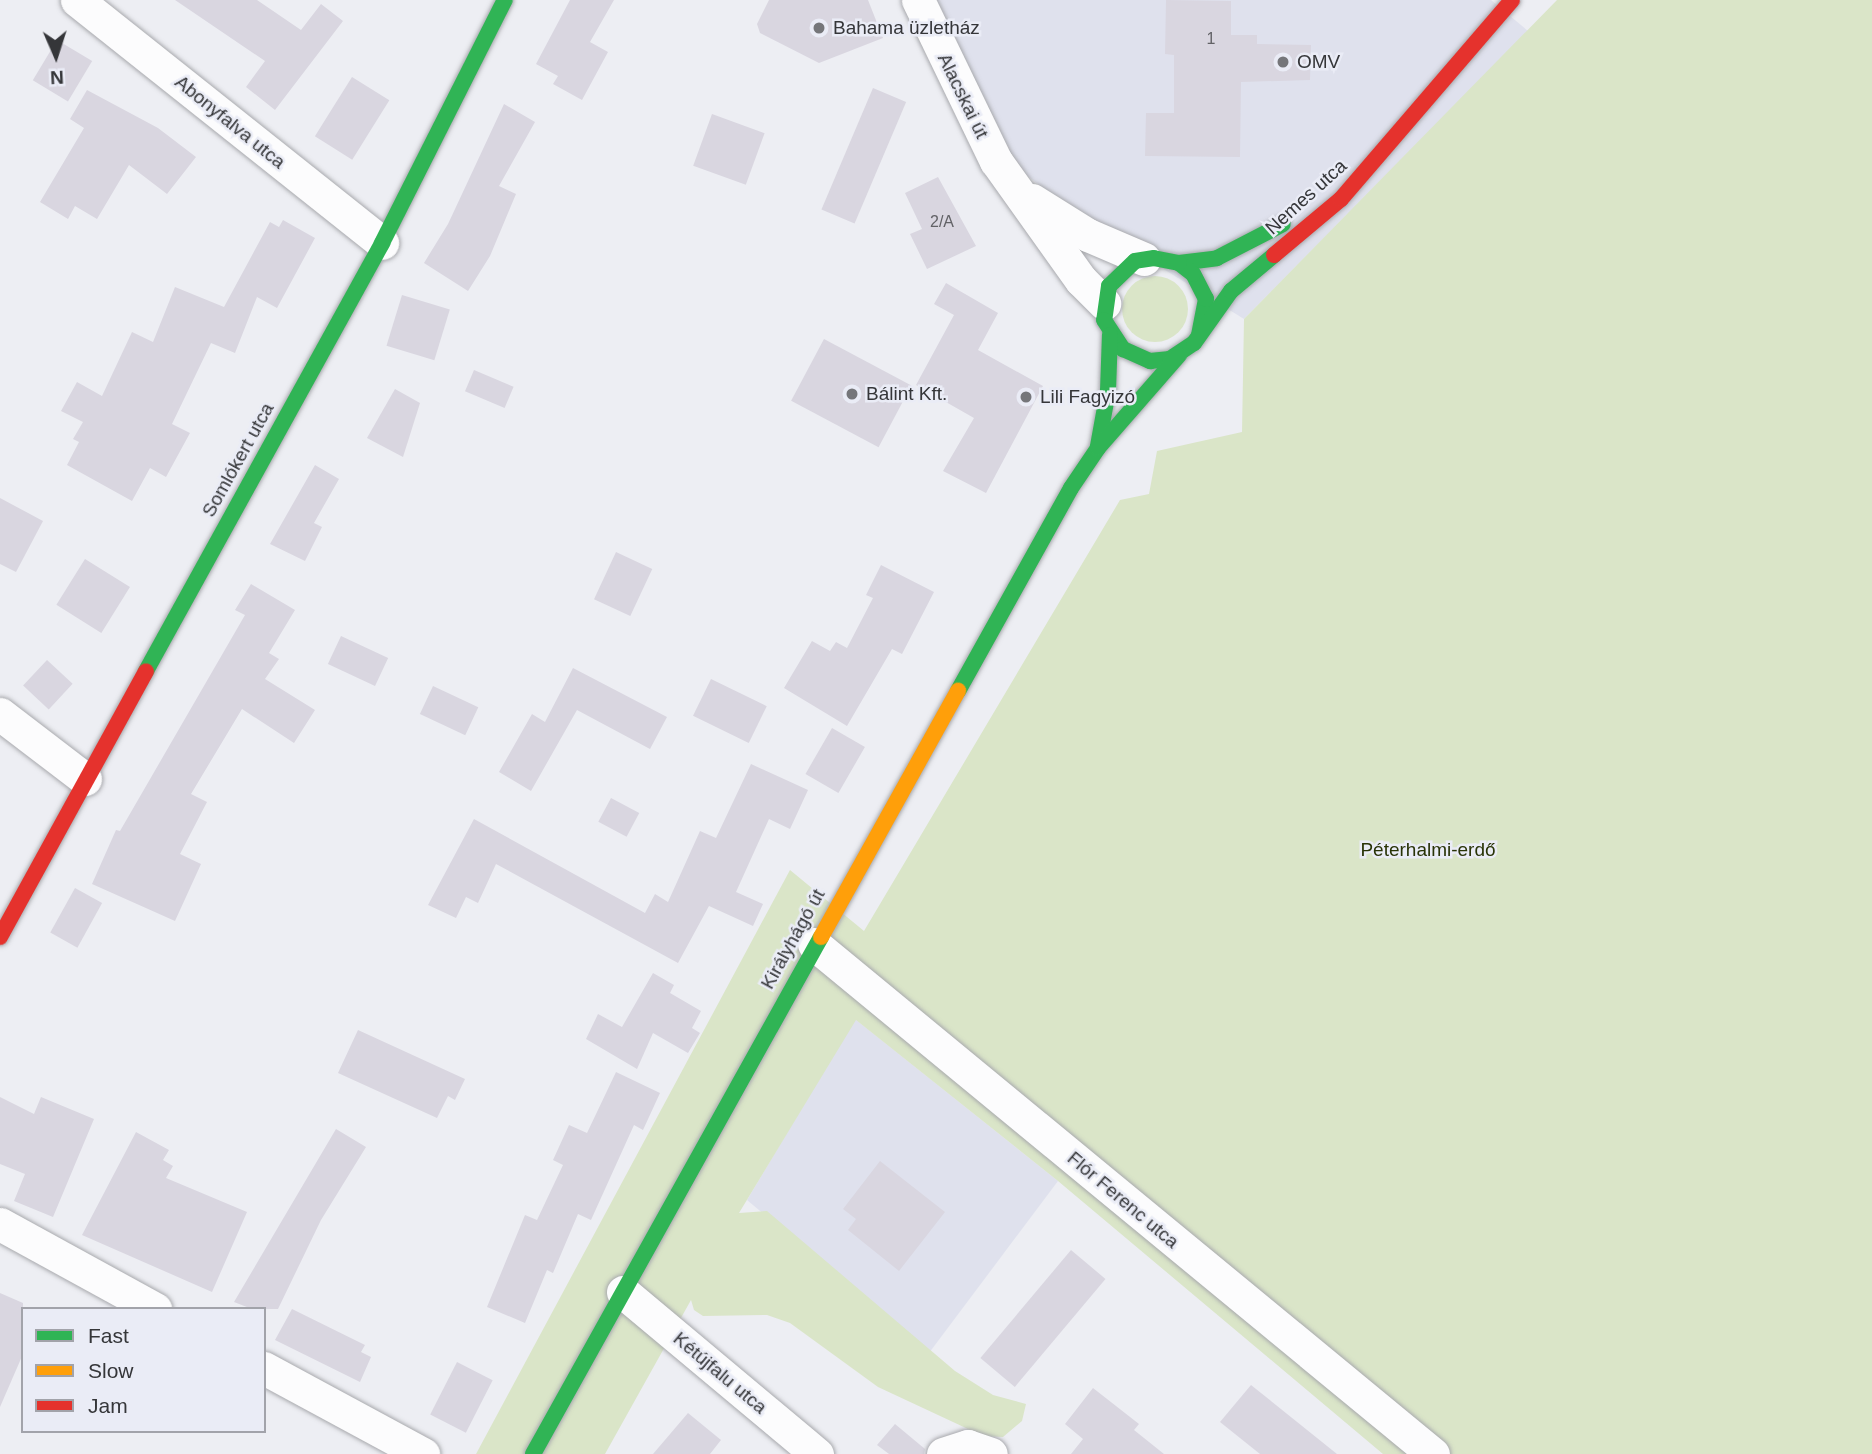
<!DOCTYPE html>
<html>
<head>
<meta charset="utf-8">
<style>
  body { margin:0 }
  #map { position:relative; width:1872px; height:1454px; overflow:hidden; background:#edeef3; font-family:Helvetica,sans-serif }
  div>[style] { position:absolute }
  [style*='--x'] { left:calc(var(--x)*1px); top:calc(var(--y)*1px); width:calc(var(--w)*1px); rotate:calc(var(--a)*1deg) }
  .built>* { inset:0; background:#dfe1ed }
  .green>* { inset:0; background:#dae5c8 }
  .round { border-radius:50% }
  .building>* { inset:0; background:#d9d6e0; transform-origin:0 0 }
  .roads { filter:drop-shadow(0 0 2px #a8a9ad) drop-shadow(0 0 2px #a8a9ad) }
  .street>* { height:33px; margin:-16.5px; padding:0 16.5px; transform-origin:16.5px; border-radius:16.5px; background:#fcfcfd }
  .fast>* { height:16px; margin:-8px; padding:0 8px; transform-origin:8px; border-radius:8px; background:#30b455 }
  .slow>* { height:16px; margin:-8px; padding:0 8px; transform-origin:8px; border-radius:8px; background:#ff9f0a }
  .jam>* { height:16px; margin:-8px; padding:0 8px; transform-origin:8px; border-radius:8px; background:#e5322d }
  .dots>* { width:19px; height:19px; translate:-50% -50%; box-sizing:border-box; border:4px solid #eaecf6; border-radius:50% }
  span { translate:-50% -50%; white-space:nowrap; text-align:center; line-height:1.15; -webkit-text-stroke:5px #eaecf6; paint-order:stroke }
  .number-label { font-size:16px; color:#626266 }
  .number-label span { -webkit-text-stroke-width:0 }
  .poi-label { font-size:19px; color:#353639 }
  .left { translate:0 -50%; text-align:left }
  .street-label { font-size:19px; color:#353639 }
  .park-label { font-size:19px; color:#293407 }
  .legend { position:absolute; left:21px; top:1307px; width:245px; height:126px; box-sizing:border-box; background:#eaecf6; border:2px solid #a2a3aa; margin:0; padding:9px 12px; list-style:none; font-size:21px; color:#353639 }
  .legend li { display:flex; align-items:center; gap:14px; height:35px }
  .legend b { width:35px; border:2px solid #a2a3aa }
  .north { position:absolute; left:21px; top:21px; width:70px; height:70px; -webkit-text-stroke:5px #eaecf6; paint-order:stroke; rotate:177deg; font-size:19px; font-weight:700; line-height:28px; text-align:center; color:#353639 }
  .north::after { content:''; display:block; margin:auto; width:24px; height:32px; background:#353639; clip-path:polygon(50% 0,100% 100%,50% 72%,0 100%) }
</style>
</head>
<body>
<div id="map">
  <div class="built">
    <i style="clip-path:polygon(936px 0,1491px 0,1528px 31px,1244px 319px,1099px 229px,1014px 166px)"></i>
    <i style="clip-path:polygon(855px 1019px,1058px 1181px,929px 1353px,747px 1200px)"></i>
  </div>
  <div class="green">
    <i style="clip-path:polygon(1557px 0,1872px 0,1872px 1454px,1383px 1454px,1058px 1181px,856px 1020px,739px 1213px,767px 1211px,955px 1371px,993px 1395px,1026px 1404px,1022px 1421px,1003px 1437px,983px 1436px,878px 1387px,790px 1323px,767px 1315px,703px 1316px,694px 1310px,691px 1300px,605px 1454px,476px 1454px,790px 870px,864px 931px,1120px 500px,1149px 494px,1157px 451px,1242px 432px,1244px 319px)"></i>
    <i class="round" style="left:1122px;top:276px;width:66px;height:66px"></i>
  </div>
  <div class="building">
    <i style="clip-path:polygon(175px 0,257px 0,301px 30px,321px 4px,343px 21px,275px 110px,246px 87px,265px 61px)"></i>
    <i style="clip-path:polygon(570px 0,614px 0,590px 42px,608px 52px,582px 100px,553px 84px,558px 76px,536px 64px)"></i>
    <i style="clip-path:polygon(769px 0,868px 0,883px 38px,819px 63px,760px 33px,757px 24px)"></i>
    <i style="clip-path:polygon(1166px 0,1231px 1px,1231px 35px,1257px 35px,1257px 44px,1311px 45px,1310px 80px,1241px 82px,1240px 157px,1145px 156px,1146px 113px,1174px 113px,1174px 55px,1165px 54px)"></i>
    <i style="left:57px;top:40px;width:41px;height:47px;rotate:31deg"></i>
    <i style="left:352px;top:77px;width:44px;height:70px;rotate:32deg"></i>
    <i style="left:873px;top:88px;width:36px;height:132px;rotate:23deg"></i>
    <i style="clip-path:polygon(87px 90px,158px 128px,196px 157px,167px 194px,129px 165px,97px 219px,75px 206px,68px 219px,40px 202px,84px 128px,70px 119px)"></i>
    <i style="clip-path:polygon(504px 104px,535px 122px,499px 186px,516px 194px,490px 256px,468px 291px,424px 263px,448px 224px)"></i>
    <i style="left:712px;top:114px;width:56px;height:55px;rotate:20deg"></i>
    <i style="clip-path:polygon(938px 177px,976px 246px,927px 269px,910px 234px,922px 229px,905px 193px)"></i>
    <i style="clip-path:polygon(283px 220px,315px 238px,277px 308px,257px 297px,235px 353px,211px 343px,172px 424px,190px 433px,166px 477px,150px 468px,132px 501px,67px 465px,79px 442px,73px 439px,83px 422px,61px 411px,77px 382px,102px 396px,132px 332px,153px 342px,175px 287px,224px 307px,270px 222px,279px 227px)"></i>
    <i style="clip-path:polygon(946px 283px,998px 313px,978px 350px,1043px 386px,986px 493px,943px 471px,974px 418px,916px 385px,954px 315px,934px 304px)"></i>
    <i style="left:402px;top:295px;width:50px;height:53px;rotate:17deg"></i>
    <i style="left:824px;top:339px;width:99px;height:70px;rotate:28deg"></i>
    <i style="left:474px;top:370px;width:43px;height:23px;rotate:23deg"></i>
    <i style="clip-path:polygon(395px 389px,420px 403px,403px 457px,367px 438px)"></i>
    <i style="clip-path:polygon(315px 465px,339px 479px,314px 523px,322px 527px,305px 561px,270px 544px)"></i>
    <i style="clip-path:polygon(0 498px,43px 521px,16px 572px,0 564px)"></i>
    <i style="left:616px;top:552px;width:40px;height:52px;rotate:25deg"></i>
    <i style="left:85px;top:559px;width:53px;height:54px;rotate:32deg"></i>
    <i style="clip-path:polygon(881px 565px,934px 592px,902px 654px,892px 649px,847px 726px,784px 688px,812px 641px,830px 651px,836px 642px,847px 648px,873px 598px,866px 595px)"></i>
    <i style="clip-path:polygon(251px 584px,295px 610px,269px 653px,279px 659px,265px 679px,315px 710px,294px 743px,242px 709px,191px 794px,207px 802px,180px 854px,201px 864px,175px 921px,92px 884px,116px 830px,120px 831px,245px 615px,235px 610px)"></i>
    <i style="left:341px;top:636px;width:52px;height:31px;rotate:25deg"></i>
    <i style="left:47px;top:660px;width:35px;height:35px;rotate:43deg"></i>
    <i style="clip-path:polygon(573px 668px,667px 717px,650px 749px,577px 710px,531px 791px,499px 772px,532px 714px,545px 722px)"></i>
    <i style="left:711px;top:679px;width:62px;height:41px;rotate:26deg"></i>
    <i style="left:433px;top:686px;width:50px;height:31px;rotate:25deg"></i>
    <i style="left:832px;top:728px;width:38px;height:53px;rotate:30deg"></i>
    <i style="clip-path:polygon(751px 764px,808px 790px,790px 829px,769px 819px,736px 892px,763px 904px,753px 926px,709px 906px,678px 963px,496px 864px,478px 903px,466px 897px,456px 918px,428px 905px,474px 819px,645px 913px,655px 894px,668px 902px,700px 831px,716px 838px)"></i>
    <i style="left:611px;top:798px;width:32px;height:27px;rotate:28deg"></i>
    <i style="left:75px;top:888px;width:31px;height:51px;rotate:29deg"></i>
    <i style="clip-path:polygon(653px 973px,674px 985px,670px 993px,701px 1011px,692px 1028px,700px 1033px,688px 1053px,653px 1033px,637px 1069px,586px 1039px,598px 1014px,622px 1027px)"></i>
    <i style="clip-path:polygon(358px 1030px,465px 1079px,455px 1100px,448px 1096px,437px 1118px,338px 1073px)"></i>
    <i style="clip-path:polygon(616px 1072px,660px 1093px,643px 1130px,634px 1125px,591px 1220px,578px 1214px,553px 1273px,547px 1270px,525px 1323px,487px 1307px,525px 1215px,537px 1220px,563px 1165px,553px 1160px,569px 1125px,587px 1133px)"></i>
    <i style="clip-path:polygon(0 1097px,34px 1114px,41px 1097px,94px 1119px,53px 1217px,14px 1201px,25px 1174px,0 1164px)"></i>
    <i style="clip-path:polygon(336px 1129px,366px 1147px,321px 1220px,278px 1309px,252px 1309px,234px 1302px)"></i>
    <i style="clip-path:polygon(136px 1132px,169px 1150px,163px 1160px,173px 1166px,166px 1178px,247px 1212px,212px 1292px,82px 1235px)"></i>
    <i style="clip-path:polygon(880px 1161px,945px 1212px,899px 1271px,848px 1230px,856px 1219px,843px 1209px)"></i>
    <i style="left:1071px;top:1250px;width:45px;height:141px;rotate:40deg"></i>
    <i style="clip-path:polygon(0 1293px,23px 1303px,23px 1354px,0 1407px)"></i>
    <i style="clip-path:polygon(292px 1309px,365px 1345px,361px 1352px,371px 1357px,360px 1382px,275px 1340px)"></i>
    <i style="left:457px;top:1362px;width:40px;height:59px;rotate:27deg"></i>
    <i style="clip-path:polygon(1251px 1385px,1337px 1454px,1260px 1454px,1220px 1422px)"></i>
    <i style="clip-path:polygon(1093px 1388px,1139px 1424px,1134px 1430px,1164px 1454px,1071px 1454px,1083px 1439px,1065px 1424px)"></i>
    <i style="clip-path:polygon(688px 1413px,721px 1440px,710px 1454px,653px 1454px)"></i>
    <i style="clip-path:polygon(895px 1424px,925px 1449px,924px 1454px,889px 1454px,877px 1445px)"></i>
  </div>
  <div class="roads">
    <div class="street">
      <i style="--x:77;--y:0;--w:390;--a:38.5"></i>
      <i style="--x:918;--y:0;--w:179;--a:64.2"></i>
      <i style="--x:996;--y:161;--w:146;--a:54.5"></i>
      <i style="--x:1081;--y:280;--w:33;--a:45"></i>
      <i style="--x:1032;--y:200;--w:66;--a:32"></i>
      <i style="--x:1088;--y:235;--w:61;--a:23.2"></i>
      <i style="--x:0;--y:714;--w:107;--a:37.4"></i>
      <i style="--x:814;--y:944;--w:802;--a:39.49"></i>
      <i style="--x:0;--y:1224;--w:177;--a:28.7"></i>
      <i style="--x:623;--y:1292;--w:253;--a:39.9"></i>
      <i style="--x:264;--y:1368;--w:181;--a:28.4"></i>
      <i style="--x:943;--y:1454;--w:26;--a:-18"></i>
      <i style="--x:968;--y:1446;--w:24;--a:19"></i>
    </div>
    <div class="fast">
      <i style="--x:1179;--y:263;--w:38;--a:-7"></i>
      <i style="--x:1217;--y:258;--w:74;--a:-27.3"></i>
      <i style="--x:1199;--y:335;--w:37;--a:-79"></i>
      <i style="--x:1206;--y:299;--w:28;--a:-117"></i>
      <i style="--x:1193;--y:274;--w:18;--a:-142"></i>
      <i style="--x:1179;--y:263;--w:25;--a:-169"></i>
      <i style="--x:1154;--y:258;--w:19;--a:171"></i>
      <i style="--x:1135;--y:261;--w:36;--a:136"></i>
      <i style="--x:1109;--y:286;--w:34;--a:98"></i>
      <i style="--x:1104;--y:320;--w:35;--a:57"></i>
      <i style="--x:1123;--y:349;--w:30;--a:24"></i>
      <i style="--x:1150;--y:361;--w:20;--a:-6"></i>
      <i style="--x:1170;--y:359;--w:29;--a:-34"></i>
      <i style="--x:1194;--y:343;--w:64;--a:-54.6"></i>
      <i style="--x:1231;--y:291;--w:56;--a:-39.9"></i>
      <i style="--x:1098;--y:446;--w:56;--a:-79.7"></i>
      <i style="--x:1108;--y:391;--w:56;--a:-88"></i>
      <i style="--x:146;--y:671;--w:489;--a:-61.1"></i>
      <i style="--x:382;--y:243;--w:272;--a:-63.2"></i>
      <i style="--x:958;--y:691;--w:232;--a:-60.9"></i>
      <i style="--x:1071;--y:488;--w:48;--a:-56"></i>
      <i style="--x:1098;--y:448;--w:123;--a:-48.9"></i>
      <i style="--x:533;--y:1454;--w:592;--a:-60.88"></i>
    </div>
    <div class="slow">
      <i style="--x:821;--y:937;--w:282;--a:-60.9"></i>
    </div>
    <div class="jam">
      <i style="--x:1274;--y:255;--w:87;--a:-39.9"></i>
      <i style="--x:1341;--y:199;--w:262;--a:-49.3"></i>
      <i style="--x:0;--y:937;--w:303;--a:-61.2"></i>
    </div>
  </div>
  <div class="dots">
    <i style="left:819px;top:28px;background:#75767a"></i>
    <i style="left:1283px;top:62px;background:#75767a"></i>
    <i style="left:852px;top:394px;background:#75767a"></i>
    <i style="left:1026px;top:397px;background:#75767a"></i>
  </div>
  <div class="number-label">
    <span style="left:1211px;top:39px">1</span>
    <span style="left:942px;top:222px">2/A</span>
  </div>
  <div class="poi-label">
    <span class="left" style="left:833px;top:28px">Bahama üzletház</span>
    <span class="left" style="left:1297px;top:62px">OMV</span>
    <span class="left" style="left:866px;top:394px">Bálint Kft.</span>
    <span class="left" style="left:1040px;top:397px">Lili Fagyizó</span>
  </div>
  <div class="street-label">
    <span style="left:963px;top:96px;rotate:64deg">Alacskai út</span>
    <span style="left:230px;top:122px;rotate:39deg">Abonyfalva utca</span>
    <span style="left:1306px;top:197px;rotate:-42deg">Nemes utca</span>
    <span style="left:238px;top:460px;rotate:-61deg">Somlókert utca</span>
    <span style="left:793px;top:939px;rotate:-61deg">Királyhágó út</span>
    <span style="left:1123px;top:1200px;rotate:40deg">Flór Ferenc utca</span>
    <span style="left:720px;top:1373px;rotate:40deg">Kétújfalu utca</span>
  </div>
  <div class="park-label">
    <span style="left:1428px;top:850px">Péterhalmi-erdő</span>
  </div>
  <ul class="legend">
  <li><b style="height:9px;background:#30b455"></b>Fast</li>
  <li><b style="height:9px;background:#ff9f0a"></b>Slow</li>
  <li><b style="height:9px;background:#e5322d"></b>Jam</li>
  </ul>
  <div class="north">N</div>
</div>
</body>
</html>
